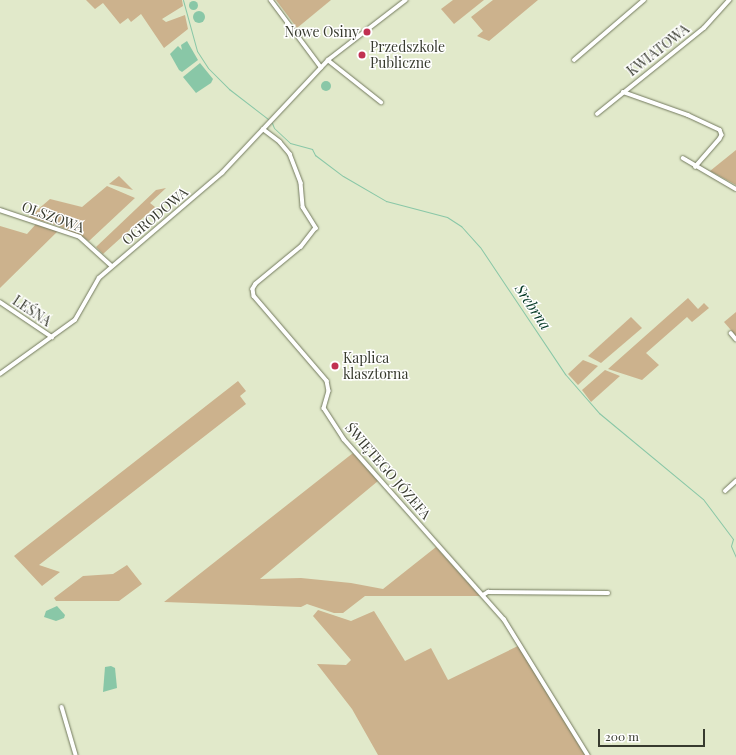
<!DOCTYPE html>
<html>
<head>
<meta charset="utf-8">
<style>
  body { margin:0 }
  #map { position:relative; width:736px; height:755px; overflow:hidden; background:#e1e9ca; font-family:"Playfair Display",serif }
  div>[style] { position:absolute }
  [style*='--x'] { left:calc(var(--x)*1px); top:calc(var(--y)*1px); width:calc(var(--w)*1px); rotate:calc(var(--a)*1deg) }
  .green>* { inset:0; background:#ccb28d }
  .water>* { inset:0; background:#89c7a7 }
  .round { border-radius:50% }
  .stream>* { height:1px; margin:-0.5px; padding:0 0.5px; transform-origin:0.5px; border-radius:0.5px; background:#89c7a7 }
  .roads { filter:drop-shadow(0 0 1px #737a5e) drop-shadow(0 0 1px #737a5e) }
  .street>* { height:3.5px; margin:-1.75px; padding:0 1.75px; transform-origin:1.75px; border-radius:1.75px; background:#fff }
  .dots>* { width:11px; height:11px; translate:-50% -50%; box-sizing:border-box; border:2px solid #fff; border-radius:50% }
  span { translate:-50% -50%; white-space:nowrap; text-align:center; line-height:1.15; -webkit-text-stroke:3px #fff; paint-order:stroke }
  .poi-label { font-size:14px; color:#373a2e }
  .right { translate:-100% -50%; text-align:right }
  .left { translate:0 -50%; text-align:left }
  .street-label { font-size:14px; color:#373a2e }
  .water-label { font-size:15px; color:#043924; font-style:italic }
  .scale { position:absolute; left:598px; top:729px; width:107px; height:18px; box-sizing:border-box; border:2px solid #373a2e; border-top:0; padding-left:5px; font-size:12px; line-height:14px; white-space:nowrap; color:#373a2e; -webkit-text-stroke:3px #fff; paint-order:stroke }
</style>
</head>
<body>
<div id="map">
  <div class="green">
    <i style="clip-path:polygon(86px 0,182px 0,183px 6px,162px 19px,166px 22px,185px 15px,188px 29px,164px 48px,141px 14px,131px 22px,128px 18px,120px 24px,103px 3px,95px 9px)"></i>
    <i style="clip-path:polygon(276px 0,331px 0,297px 28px)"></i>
    <i style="clip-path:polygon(453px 0,484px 0,454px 24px,441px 9px)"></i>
    <i style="clip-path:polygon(493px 0,538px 0,489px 41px,477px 36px,483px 31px,471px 17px)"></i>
    <i style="clip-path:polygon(736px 150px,736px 185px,710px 171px)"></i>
    <i style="clip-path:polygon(119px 176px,133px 190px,109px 184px)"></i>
    <i style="clip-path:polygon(107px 186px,135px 198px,89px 241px,59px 226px,29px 217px,50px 199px,82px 207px)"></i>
    <i style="clip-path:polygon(166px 188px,150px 203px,155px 207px,103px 254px,96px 247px,156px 190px)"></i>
    <i style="clip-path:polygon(36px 224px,59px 230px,0 288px,0 226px,27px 234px)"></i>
    <i style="clip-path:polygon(688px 298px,698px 309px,704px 303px,709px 308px,692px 322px,687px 317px,646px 353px,659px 365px,642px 380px,608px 369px)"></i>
    <i style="clip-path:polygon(736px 312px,736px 336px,724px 322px)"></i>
    <i style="clip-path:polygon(631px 317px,642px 328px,601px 363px,588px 356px)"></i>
    <i style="clip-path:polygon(583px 360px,598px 366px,578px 385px,568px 374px)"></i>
    <i style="clip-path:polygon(605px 370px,620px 376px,591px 402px,582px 390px)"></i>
    <i style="clip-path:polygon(238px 381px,246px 391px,240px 396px,246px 404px,39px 565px,60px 572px,42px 586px,14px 556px)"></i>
    <i style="clip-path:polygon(353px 453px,378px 481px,260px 579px,301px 578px,351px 583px,383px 589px,436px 547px,480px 596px,365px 596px,343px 613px,334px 613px,307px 604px,301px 607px,164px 602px)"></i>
    <i style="clip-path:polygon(127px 565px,142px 584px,119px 601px,56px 601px,54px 598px,83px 576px,113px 574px)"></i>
    <i style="clip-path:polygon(318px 610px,351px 621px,374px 611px,405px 661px,431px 648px,448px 680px,518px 646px,585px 755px,378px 755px,352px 709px,317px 664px,346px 665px,351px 660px,313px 616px)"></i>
  </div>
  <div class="water">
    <i class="round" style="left:188.5px;top:0.5px;width:9px;height:9px"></i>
    <i class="round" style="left:193px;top:11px;width:12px;height:12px"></i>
    <i style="clip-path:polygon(187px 41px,198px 60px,182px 72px,179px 70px,170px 54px,178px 46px,182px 50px,181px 45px)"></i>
    <i style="clip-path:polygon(200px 63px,213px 79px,211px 83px,196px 93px,183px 77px)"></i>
    <i class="round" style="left:321px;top:81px;width:10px;height:10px"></i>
    <i style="clip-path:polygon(57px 606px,65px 615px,64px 618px,56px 621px,44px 617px,46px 611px)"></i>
    <i style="clip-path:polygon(111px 666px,115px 668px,117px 688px,103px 692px,105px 667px)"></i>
  </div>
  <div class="stream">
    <i style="--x:183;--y:0;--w:53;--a:74.6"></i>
    <i style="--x:197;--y:51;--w:20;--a:57"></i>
    <i style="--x:208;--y:68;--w:30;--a:45"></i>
    <i style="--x:229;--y:89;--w:49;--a:37.6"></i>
    <i style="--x:272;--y:123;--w:5;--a:68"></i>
    <i style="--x:274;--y:128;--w:22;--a:43"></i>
    <i style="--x:290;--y:143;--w:23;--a:15"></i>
    <i style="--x:312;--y:149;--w:7;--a:63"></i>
    <i style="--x:315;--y:155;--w:35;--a:37"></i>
    <i style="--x:343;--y:176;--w:50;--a:30.2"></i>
    <i style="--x:386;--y:201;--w:63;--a:14.7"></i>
    <i style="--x:447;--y:217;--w:17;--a:33"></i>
    <i style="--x:461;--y:226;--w:28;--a:48"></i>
    <i style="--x:480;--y:247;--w:153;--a:56.2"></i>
    <i style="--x:565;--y:374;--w:52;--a:48.9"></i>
    <i style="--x:599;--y:413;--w:135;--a:39.6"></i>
    <i style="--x:703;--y:499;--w:50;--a:53.1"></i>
    <i style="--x:733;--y:539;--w:7;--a:106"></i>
    <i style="--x:731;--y:546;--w:12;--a:66"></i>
  </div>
  <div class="roads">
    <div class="street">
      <i style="--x:271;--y:0;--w:84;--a:53.3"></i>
      <i style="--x:328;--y:60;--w:68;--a:38.4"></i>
      <i style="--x:574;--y:60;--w:92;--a:-40.6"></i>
      <i style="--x:623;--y:92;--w:69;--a:19.5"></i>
      <i style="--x:688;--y:115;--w:35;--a:25"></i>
      <i style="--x:720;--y:130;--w:5;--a:68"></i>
      <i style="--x:722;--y:135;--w:4;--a:117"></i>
      <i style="--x:720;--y:139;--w:37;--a:131"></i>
      <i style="--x:597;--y:114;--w:137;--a:-38.8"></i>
      <i style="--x:704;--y:28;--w:38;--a:-48"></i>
      <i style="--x:263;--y:129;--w:21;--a:37"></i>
      <i style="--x:280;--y:142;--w:16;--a:50"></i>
      <i style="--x:290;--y:154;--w:31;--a:69"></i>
      <i style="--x:301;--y:183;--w:24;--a:85"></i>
      <i style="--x:303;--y:207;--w:25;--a:58"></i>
      <i style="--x:316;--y:228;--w:24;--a:128"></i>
      <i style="--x:301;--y:247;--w:58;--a:140.6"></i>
      <i style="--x:256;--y:284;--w:6;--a:121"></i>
      <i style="--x:253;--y:289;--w:7;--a:82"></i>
      <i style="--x:254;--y:296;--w:112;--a:49.3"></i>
      <i style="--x:327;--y:381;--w:10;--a:79"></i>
      <i style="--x:329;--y:391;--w:18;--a:106"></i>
      <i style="--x:324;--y:408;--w:37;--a:57"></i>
      <i style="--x:344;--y:439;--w:241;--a:48.4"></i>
      <i style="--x:504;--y:619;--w:160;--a:58.3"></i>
      <i style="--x:683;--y:158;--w:61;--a:30.3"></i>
      <i style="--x:0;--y:210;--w:84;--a:18.6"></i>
      <i style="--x:80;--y:237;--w:43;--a:42.2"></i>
      <i style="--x:0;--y:302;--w:63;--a:33.9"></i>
      <i style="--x:731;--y:333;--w:8;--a:50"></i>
      <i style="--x:0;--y:374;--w:92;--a:-35.8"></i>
      <i style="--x:75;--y:320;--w:48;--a:-60.3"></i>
      <i style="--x:99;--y:278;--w:162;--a:-40.5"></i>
      <i style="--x:222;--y:173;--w:155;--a:-46.8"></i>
      <i style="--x:328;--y:60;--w:98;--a:-37.6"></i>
      <i style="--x:725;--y:491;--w:15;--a:-42"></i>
      <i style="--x:483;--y:595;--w:6;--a:-31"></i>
      <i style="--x:488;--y:592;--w:120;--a:0.5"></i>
      <i style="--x:62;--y:707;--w:50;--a:73.7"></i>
    </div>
  </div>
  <div class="dots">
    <i style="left:367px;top:32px;background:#c13152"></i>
    <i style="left:362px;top:55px;background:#c13152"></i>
    <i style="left:335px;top:366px;background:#c13152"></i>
  </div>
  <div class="poi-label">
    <span class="right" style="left:359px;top:32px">Nowe Osiny</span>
    <span class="left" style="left:370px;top:55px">Przedszkole<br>Publiczne</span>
    <span class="left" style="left:343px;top:366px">Kaplica<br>klasztorna</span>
  </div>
  <div class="street-label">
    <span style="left:658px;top:50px;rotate:-38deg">KWIATOWA</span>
    <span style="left:155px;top:216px;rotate:-40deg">OGRODOWA</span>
    <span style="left:53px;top:217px;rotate:20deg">OLSZOWA</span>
    <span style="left:32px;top:311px;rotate:34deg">LEŚNA</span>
    <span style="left:388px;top:471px;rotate:49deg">ŚWIĘTEGO JÓZEFA</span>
  </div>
  <div class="water-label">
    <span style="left:533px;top:307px;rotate:56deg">Srebrna</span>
  </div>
  <div class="scale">200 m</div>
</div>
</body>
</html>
